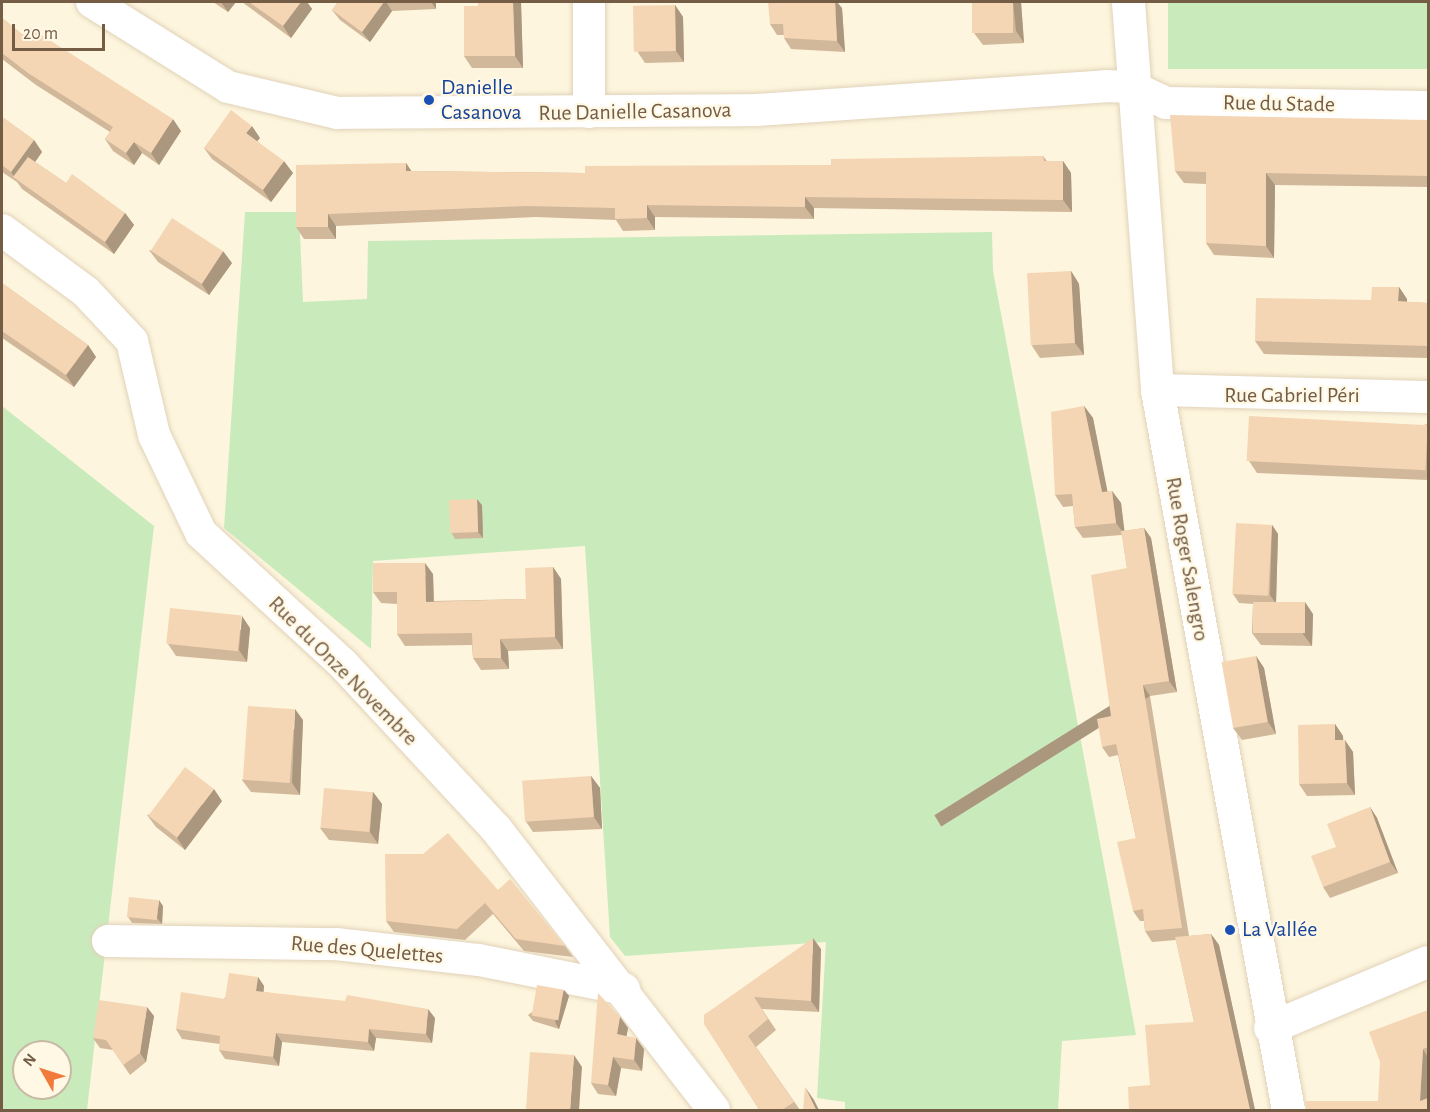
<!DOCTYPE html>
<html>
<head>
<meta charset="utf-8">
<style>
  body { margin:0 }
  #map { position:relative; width:1430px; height:1112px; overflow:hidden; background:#fdf5dd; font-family:"Alegreya Sans",sans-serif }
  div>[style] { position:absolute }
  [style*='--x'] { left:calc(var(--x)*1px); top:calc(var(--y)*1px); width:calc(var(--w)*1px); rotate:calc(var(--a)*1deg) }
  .green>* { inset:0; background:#c9ebbc; transform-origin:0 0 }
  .roads { filter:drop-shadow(0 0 2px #e1d2b9) drop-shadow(0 0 2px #e1d2b9) }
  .street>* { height:32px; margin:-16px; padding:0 16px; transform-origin:16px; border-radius:16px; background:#fff }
  .secondary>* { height:33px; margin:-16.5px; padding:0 16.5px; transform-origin:16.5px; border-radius:16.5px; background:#fff }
  .wall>* { inset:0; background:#d2b89b }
  .shaded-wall>* { inset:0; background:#ab967e; transform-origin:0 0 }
  .building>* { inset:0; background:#f4d6b4; transform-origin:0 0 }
  .dots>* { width:16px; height:16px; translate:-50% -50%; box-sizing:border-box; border:3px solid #fff8e5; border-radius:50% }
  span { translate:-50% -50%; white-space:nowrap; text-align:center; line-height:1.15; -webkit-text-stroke:4.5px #fff8e5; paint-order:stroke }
  .transit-label { font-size:22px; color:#164399 }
  .left { translate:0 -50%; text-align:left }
  .street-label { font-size:22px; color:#745c45 }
  .frame { position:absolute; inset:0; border:3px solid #745c45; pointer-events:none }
  .north { position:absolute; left:12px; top:1040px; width:60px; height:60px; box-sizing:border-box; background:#fff8e5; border:2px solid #c7baa5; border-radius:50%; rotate:309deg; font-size:16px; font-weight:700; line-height:24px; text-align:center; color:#745c45 }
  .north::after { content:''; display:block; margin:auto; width:21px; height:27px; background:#f07b3a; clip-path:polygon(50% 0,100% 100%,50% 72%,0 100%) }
  .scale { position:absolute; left:12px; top:24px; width:93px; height:27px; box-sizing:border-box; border:3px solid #745c45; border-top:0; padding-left:8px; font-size:18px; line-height:21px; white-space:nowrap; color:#745c45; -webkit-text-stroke:4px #fff8e5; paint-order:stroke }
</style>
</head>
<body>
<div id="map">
  <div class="green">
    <i style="left:1168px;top:2px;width:260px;height:67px"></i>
    <i style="clip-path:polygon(245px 212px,299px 212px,303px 302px,367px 299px,368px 241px,992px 232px,993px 271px,1136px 1035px,1062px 1041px,1058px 1110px,845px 1110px,845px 1102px,817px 1098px,826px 942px,625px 956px,610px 937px,585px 546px,373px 561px,371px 649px,224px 528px)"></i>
    <i style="clip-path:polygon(evenodd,2px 406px,154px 526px,87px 1110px,2px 1110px,2px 406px,24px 1052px,60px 1052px,60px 1088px,24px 1088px,24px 1052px)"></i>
  </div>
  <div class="roads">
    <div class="street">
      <i style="--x:92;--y:2;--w:160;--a:32"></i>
      <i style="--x:228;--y:87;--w:112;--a:13.4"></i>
      <i style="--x:337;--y:113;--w:420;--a:-0.4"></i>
      <i style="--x:757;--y:110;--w:350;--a:-3.9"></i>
      <i style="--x:1106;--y:86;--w:26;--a:2"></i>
      <i style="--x:1132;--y:87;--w:38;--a:25"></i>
      <i style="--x:1166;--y:103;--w:262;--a:0.9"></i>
      <i style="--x:589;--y:2;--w:110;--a:90"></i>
      <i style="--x:2;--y:230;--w:104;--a:36.4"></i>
      <i style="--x:86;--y:292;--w:67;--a:46.8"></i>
      <i style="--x:132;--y:341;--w:97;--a:76.8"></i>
      <i style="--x:154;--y:435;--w:109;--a:64.4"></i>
      <i style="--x:201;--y:533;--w:193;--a:42.7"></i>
      <i style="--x:343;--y:664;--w:226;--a:47.1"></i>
      <i style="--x:497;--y:830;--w:354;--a:52.2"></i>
      <i style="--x:1157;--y:390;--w:271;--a:1.5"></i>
      <i style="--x:108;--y:941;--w:228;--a:0.8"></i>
      <i style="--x:336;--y:944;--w:144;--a:6.4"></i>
      <i style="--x:479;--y:960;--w:148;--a:11.3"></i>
      <i style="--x:1270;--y:1028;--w:171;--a:-22.7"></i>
    </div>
    <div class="secondary">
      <i style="--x:1128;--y:2;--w:389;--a:85.7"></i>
      <i style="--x:1157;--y:390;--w:732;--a:79.69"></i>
    </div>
  </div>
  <div class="wall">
    <i style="clip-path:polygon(213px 2px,236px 2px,228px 12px)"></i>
    <i style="clip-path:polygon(242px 2px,307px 2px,312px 9px,291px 38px)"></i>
    <i style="clip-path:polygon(338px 2px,436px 2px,436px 9px,392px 11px,370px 42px,340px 20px,332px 10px)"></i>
    <i style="clip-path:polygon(478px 2px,521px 2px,523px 68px,472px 68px,464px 56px,478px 6px)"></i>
    <i style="clip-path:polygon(972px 2px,1021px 2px,1024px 43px,983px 45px,974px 33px)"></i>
    <i style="clip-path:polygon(675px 5px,683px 17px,684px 62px,645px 63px,637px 51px)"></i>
    <i style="clip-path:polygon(842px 8px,845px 52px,791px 49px,784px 38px,784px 35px,777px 35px,770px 24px)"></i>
    <i style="clip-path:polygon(2px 18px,23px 35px,181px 131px,159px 165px,142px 153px,134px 165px,113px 151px,105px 139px,110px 132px,36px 85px,2px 59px)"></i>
    <i style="clip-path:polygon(2px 117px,34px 140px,42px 152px,35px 162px,66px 183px,125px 213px,134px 225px,114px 254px,22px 189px,17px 182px,2px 172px)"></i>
    <i style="clip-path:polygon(1428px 120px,1428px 187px,1275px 185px,1274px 258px,1214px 255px,1206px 243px,1206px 184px,1184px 183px,1175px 171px)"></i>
    <i style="clip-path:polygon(260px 138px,257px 141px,293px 173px,271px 202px,212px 159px,204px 148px)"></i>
    <i style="clip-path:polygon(1043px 156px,1047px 161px,1063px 161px,1071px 173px,1072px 212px,814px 208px,814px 219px,655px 217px,655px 230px,623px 231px,616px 220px,535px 217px,336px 226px,336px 239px,304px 239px,296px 227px,406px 163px,411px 171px,585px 173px,831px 165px)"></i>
    <i style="clip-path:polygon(149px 250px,232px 263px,209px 295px,158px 262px)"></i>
    <i style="clip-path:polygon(1071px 271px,1079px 284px,1084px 355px,1040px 358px,1032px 346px)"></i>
    <i style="clip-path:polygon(2px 283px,88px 345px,96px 357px,74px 387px,2px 338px)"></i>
    <i style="clip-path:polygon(1399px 287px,1407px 299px,1407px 302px,1428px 303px,1428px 358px,1264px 354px,1255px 341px,1371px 300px)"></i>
    <i style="clip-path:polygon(1084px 406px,1093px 418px,1107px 492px,1112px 491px,1121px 503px,1124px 531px,1144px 528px,1151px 538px,1177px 692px,1150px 696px,1189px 936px,1211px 934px,1219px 945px,1255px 1110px,1150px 1085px,1194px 1022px,1176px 940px,1152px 942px,1145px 931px,1144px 921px,1140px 921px,1133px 911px,1136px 838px,1118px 755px,1109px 757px,1102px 747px,1111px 716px,1127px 568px,1122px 535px,1083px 538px,1075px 527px,1073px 506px,1063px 507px,1055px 495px)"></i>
    <i style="clip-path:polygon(1428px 424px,1428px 480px,1257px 473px,1249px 461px)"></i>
    <i style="clip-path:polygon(482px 505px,483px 538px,455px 539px,451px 532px)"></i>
    <i style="clip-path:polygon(1272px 525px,1278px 534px,1276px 602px,1313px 614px,1312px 646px,1261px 645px,1252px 633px,1253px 604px,1239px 603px,1233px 594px)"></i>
    <i style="clip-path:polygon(553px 567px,561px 579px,563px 649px,508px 651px,509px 669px,481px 670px,473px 658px,472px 645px,405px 646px,397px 634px,397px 604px,381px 603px,373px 592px,433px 574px,434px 601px,526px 599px)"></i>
    <i style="clip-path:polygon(250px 628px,247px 662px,176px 656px,168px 644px)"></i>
    <i style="clip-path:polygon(1256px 656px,1264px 668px,1276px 734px,1242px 740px,1233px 728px)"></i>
    <i style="clip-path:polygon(303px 720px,300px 795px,251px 792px,242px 780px)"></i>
    <i style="clip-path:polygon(1335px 724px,1343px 736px,1343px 740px,1353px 752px,1355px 795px,1307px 796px,1299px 784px)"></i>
    <i style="clip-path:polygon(591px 776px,600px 788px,602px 829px,533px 832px,525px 820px)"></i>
    <i style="clip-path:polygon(373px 792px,382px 804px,378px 844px,329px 840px,320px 828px)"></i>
    <i style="clip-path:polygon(222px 801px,185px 850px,156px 827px,147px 815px)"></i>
    <i style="clip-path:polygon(1370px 807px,1377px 818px,1398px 873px,1330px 898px,1323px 887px,1336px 847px)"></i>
    <i style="clip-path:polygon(498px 890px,565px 946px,573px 957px,524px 951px,493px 914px,465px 940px,394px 932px,386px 921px)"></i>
    <i style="clip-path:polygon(163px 906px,162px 924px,132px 923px,128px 917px)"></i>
    <i style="clip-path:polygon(821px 949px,819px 1012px,762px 1009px,776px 1030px,756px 1047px,800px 1110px,759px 1110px,704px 1015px)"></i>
    <i style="clip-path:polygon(258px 977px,264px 986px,264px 992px,435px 1018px,432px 1043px,376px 1038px,374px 1051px,282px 1042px,279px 1066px,225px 1059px,219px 1050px,220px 1044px,182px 1039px,176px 1029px)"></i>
    <i style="clip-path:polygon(564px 990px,569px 996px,559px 1029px,533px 1021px,528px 1015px)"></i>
    <i style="clip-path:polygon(1428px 1010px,1428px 1110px,1378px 1101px)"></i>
    <i style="clip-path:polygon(154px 1016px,146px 1062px,130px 1075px,113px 1050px,100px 1048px,93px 1038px)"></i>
    <i style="clip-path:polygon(620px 1017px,628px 1028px,626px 1036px,644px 1049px,642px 1071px,621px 1068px,616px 1096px,598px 1094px,591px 1083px)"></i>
  </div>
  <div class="shaded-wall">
    <i style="clip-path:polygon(221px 2px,236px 2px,228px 12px)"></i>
    <i style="clip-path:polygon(301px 2px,307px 2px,312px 9px,291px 38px,283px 26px)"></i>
    <i style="clip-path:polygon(384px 2px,386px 2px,392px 11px,370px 42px,362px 32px)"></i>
    <i style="clip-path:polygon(431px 2px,436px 2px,436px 9px)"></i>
    <i style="clip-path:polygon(513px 2px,521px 2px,523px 68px,515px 56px)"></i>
    <i style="clip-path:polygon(835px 2px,837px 2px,842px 8px,845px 52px,837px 41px)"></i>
    <i style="clip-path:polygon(1013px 2px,1021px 2px,1024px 43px,1016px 31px)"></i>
    <i style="clip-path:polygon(675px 5px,683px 17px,684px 62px,676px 51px)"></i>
    <i style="clip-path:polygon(173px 119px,181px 131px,159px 165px,151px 153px)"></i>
    <i style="clip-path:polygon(252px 126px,260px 138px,254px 145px,246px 133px)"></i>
    <i style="clip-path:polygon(34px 140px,42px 152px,21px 182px,16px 179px,11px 172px)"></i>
    <i style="clip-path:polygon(134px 142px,142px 153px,134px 165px,126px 153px)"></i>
    <i style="clip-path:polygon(284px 161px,293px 173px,271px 202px,263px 190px)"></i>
    <i style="clip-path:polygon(1063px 161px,1071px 173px,1072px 212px,1063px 200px)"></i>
    <i style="clip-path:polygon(406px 163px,414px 175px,406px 171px)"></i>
    <i style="clip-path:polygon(1266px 173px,1275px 185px,1274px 258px,1266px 246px)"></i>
    <i style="clip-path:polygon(805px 197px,814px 208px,814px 219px,805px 207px)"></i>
    <i style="clip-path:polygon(647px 205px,655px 217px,655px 230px,647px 218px)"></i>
    <i style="clip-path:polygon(125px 213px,134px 225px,114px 254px,105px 242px)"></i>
    <i style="clip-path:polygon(328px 214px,336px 226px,336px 239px,328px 227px)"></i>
    <i style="clip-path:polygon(223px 251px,232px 263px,209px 295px,201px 283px)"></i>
    <i style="clip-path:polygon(1071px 271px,1079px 284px,1084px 355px,1075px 343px)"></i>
    <i style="clip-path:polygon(1399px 287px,1407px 299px,1407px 313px,1398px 301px)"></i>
    <i style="clip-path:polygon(88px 345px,96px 357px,74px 387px,66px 375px)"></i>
    <i style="clip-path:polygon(1084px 406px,1093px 418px,1110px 504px,1102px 492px)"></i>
    <i style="clip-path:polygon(1112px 491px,1121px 503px,1125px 535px,1116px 523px)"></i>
    <i style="clip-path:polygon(477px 499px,482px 505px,483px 538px,478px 532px)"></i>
    <i style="clip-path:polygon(1272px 525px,1278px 534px,1276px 604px,1270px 595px)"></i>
    <i style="clip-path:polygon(1144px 528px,1151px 538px,1177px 692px,1169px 681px)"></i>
    <i style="clip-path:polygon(425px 563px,433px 574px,434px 613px,426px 602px)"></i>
    <i style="clip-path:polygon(553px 567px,561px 579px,563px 649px,555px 637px)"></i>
    <i style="clip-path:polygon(1305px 602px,1313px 614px,1312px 646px,1303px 634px)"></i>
    <i style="clip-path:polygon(242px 616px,250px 628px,247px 662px,239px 650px)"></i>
    <i style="clip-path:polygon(500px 639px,508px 651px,509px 669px,501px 658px)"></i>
    <i style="clip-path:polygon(1256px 656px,1264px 668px,1276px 734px,1268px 722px)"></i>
    <i style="left:1143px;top:685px;width:13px;height:246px;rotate:58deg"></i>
    <i style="clip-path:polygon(295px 709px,303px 720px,300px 795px,292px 783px)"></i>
    <i style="clip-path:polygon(1335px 724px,1343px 736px,1344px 752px,1335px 740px)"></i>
    <i style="clip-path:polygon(1345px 740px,1353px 752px,1355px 795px,1347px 783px)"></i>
    <i style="clip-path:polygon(591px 776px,600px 788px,602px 829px,594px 817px)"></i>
    <i style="clip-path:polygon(214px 789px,222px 801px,185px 850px,177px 838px)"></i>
    <i style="clip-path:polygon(373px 792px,382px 804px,378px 844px,370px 832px)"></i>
    <i style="clip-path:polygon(1370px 807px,1377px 818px,1398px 873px,1390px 862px)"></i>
    <i style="clip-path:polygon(159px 900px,163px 906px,162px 924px,157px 918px)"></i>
    <i style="clip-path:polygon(1211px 934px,1219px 945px,1255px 1110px,1250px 1110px)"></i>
    <i style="clip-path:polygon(813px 938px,821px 949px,819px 1012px,811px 1001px)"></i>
    <i style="clip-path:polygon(258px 977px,264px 986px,262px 1000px,256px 991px)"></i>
    <i style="clip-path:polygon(564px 990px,569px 996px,559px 1029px,555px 1022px)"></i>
    <i style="clip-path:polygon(147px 1007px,154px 1016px,146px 1062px,140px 1053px)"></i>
    <i style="clip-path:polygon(428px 1009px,435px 1018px,432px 1043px,426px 1034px)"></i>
    <i style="clip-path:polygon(620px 1017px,628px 1028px,625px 1045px,617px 1034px)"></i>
    <i style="clip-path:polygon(369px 1029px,376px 1038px,374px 1051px,368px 1042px)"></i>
    <i style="clip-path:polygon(276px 1033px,282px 1042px,279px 1066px,273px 1057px)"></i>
    <i style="clip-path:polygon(636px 1038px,644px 1049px,642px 1071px,634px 1060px)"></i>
    <i style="clip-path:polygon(1423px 1049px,1428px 1058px,1428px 1110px,1420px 1101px)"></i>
    <i style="clip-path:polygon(574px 1055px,582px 1067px,579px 1110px,570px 1110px)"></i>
    <i style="clip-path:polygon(613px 1057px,621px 1068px,616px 1096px,608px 1085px)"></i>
    <i style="clip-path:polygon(805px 1087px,814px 1100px,819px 1110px,816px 1110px)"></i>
  </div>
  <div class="building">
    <i style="clip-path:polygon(249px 2px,301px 2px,283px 26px)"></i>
    <i style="clip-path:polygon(338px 2px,384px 2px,362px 32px,332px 10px)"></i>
    <i style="clip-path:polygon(478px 2px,513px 2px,515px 56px,464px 56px,464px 6px,478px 6px)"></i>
    <i style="clip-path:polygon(768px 2px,835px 2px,837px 41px,784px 38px,783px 24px,770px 24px)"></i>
    <i style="left:972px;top:2px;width:41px;height:31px"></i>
    <i style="left:675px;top:5px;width:46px;height:42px;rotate:89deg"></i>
    <i style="clip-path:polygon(2px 18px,23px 35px,29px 27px,173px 119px,151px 153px,134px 142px,126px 153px,105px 139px,113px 127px,28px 73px,2px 53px)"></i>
    <i style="clip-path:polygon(231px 110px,252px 126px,246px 133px,284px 161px,263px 190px,204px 148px)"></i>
    <i style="clip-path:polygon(1170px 115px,1428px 120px,1428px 176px,1266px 173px,1266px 246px,1206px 243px,1206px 172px,1175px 171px)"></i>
    <i style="clip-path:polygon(2px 117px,34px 140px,11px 172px,2px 165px)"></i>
    <i style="clip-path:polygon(1043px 156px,1044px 161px,1063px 161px,1063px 200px,805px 197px,805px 207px,647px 205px,647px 218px,615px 219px,615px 208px,526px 206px,328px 214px,328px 227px,296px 227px,296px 165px,406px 163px,406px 171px,585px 173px,585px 166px,831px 165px,831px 159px)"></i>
    <i style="clip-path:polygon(28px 157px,66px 183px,72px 174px,125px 213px,105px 242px,13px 177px)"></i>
    <i style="left:172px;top:218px;width:61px;height:39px;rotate:33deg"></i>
    <i style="left:1071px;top:271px;width:72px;height:44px;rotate:87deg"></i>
    <i style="clip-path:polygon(2px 283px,88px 345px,66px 375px,2px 331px)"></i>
    <i style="clip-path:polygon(1372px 287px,1399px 287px,1398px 301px,1428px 303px,1428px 346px,1255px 341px,1256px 298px,1371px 300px)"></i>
    <i style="clip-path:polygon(1084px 406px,1102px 492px,1112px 491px,1116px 523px,1075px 527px,1072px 494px,1055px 495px,1051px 412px)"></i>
    <i style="left:1249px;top:416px;width:179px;height:45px;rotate:3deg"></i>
    <i style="left:477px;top:499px;width:33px;height:28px;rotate:88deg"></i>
    <i style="left:1236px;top:523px;width:36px;height:71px;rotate:3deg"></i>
    <i style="clip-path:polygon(1144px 528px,1169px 681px,1143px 685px,1182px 928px,1145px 931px,1143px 909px,1133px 911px,1117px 842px,1136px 838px,1116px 744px,1102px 747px,1097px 719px,1111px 716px,1091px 575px,1127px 568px,1121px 531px)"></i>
    <i style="clip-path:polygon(373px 563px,425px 563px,426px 602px,526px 599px,525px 568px,553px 567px,555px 637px,500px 639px,501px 658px,473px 658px,472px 633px,397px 634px,397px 592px,373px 592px)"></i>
    <i style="left:1253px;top:602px;width:52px;height:31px"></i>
    <i style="left:170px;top:608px;width:72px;height:36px;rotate:6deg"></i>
    <i style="left:1256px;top:656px;width:67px;height:35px;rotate:80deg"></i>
    <i style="left:248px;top:706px;width:47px;height:74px;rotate:4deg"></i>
    <i style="clip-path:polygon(1335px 724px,1335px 740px,1345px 740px,1347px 783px,1299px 784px,1298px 725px)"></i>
    <i style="left:185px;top:767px;width:36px;height:61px;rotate:37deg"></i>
    <i style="left:591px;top:776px;width:41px;height:69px;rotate:86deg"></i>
    <i style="left:324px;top:788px;width:49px;height:40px;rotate:5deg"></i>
    <i style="clip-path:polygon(1370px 807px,1390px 862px,1323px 887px,1311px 856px,1336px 847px,1327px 824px)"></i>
    <i style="clip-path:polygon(448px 833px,498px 890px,510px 879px,565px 946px,516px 939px,485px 903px,457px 929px,386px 921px,385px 854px,423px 854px)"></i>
    <i style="left:129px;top:897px;width:30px;height:20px;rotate:6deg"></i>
    <i style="clip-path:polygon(1211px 934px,1250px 1110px,1129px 1110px,1128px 1087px,1150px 1085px,1145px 1025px,1194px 1022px,1175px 937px)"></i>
    <i style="clip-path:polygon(813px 938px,811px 1001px,754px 997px,768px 1019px,748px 1036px,794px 1102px,782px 1110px,759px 1110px,704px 1024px,704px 1015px)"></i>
    <i style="clip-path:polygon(229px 973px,258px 977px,256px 991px,345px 1001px,347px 995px,428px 1009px,426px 1034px,369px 1029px,368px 1042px,276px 1033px,273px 1057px,219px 1050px,220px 1036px,176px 1029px,181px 992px,225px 999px)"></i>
    <i style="left:537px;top:985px;width:27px;height:31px;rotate:10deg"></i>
    <i style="clip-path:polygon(598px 993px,620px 1017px,617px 1034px,636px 1038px,634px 1060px,613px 1057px,608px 1085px,591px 1083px)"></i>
    <i style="clip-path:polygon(99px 1000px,147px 1007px,140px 1053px,123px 1065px,106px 1040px,93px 1038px)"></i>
    <i style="clip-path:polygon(1428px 1010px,1428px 1047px,1423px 1049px,1420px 1101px,1428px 1098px,1428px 1110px,1307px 1110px,1305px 1101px,1378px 1101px,1380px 1062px,1369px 1032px)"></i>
    <i style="left:530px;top:1052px;width:44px;height:58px;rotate:4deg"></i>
    <i style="clip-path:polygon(805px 1087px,816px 1110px,803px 1110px)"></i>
  </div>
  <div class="dots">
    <i style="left:429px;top:100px;background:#1a4fb4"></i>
    <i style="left:1230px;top:930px;background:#1a4fb4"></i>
  </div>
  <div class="transit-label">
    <span class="left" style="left:441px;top:100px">Danielle<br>Casanova</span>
    <span class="left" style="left:1242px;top:930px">La Vallée</span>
  </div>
  <div class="street-label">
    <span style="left:1279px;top:104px;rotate:1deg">Rue du Stade</span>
    <span style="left:635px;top:112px;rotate:-1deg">Rue Danielle Casanova</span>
    <span style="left:1292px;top:396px">Rue Gabriel Péri</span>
    <span style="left:1187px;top:559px;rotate:80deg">Rue Roger Salengro</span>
    <span style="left:343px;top:671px;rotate:45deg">Rue du Onze Novembre</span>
    <span style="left:367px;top:950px;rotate:5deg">Rue des Quelettes</span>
  </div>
  <div class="frame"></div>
  <div class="north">N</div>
  <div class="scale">20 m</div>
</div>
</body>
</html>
